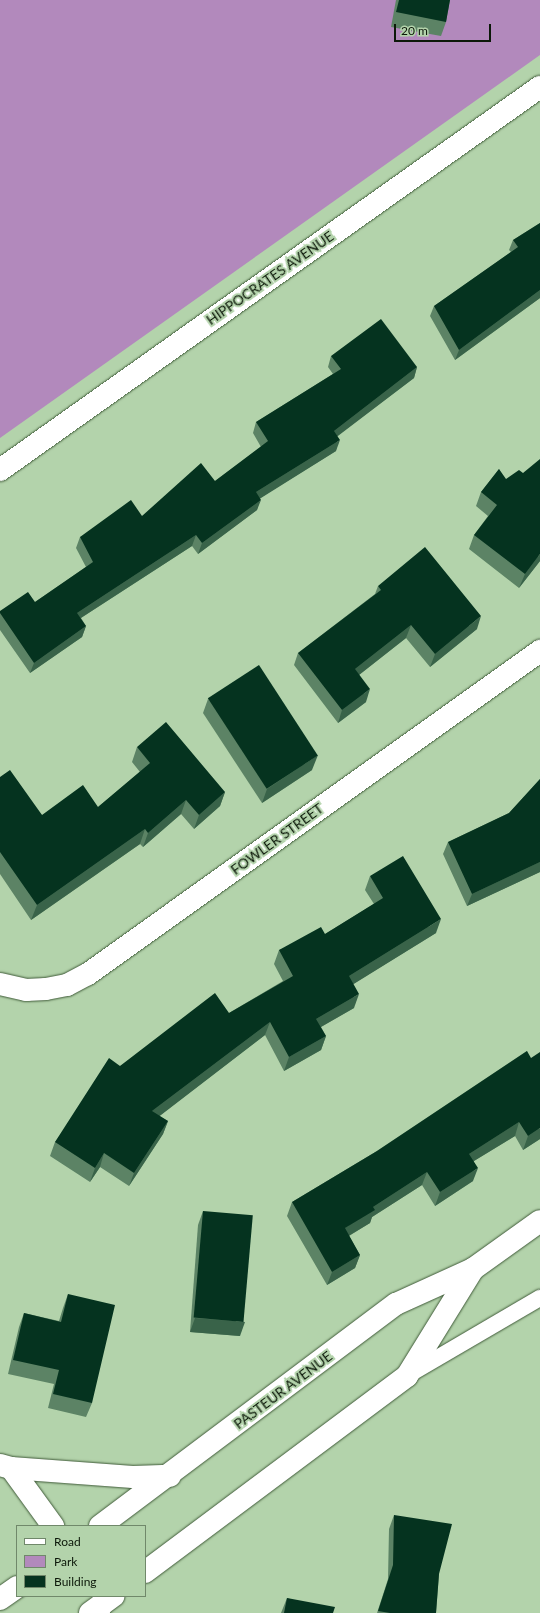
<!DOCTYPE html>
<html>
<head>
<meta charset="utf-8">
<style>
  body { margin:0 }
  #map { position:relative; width:540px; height:1613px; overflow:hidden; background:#b3d3ab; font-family:Lato,sans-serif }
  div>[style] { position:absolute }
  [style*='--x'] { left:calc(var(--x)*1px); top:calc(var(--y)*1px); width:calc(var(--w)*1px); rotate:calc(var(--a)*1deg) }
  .green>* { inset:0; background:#b289bc }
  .roads { filter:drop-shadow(0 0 1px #405b39) drop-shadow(0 0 1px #405b39) }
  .lane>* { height:16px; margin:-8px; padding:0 8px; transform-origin:8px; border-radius:8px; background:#fff }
  .street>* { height:22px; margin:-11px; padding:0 11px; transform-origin:11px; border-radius:11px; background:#fff }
  .secondary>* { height:22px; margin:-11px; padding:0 11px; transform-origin:11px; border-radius:11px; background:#fff }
  .primary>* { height:22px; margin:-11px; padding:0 11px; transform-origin:11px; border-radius:11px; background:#fff }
  .wall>* { inset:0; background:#5c8365 }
  .shaded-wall>* { inset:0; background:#396349 }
  .building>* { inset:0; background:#05331f; transform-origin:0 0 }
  span { translate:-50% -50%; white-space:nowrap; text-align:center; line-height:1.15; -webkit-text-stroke:4px #b3d3ab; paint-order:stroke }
  .street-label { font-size:14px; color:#0c1809 }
  .legend { position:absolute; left:16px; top:1525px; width:130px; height:72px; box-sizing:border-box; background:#b3d3ab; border:1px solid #70886a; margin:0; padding:5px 7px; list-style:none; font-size:12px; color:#0c1809 }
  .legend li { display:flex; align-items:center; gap:8px; height:20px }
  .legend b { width:20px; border:1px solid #70886a }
  .scale { position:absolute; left:394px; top:24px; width:97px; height:18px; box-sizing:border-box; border:2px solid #0c1809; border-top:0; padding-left:5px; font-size:12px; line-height:14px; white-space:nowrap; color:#0c1809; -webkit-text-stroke:3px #b3d3ab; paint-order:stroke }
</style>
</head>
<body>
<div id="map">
  <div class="green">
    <i style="clip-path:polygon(0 0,540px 0,540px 55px,0 438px)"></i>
  </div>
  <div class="roads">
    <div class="lane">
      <i style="--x:408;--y:1375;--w:153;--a:-30.3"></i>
    </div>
    <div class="street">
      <i style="--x:0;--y:470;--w:662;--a:-35.35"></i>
      <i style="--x:0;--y:984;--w:27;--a:13"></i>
      <i style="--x:26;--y:990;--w:20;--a:-3"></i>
      <i style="--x:46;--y:989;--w:21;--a:-11"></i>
      <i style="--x:67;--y:985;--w:24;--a:-28"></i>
      <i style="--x:88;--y:974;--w:556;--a:-35.55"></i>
      <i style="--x:0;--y:1465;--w:11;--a:15"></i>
      <i style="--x:11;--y:1468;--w:72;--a:54.1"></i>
    </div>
    <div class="secondary">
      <i style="--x:11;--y:1468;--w:122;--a:4.2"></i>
      <i style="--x:133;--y:1477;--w:37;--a:-2"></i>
      <i style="--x:100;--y:1526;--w:370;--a:-36.9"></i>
      <i style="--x:396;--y:1304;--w:85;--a:-24.4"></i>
      <i style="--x:473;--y:1269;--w:82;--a:-35.6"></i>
      <i style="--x:145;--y:1572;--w:327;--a:-36.8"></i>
      <i style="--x:407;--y:1376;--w:126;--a:-58.3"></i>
      <i style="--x:0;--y:1599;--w:21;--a:-35"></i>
      <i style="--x:90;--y:1613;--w:29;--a:-36"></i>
    </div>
    <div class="primary">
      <i style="--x:98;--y:1613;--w:9;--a:-69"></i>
    </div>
  </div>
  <div class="wall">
    <i style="clip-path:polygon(396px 0,450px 0,446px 22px,441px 36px,391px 27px)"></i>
    <i style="clip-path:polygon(540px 223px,540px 298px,455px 360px,430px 316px,434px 306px,511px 252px,509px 250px,513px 240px)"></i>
    <i style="clip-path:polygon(331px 356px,417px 367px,414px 378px,337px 436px,336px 451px,260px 498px,257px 510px,198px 554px,192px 546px,81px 618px,86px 626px,82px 637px,30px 673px,0 630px,0 611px,35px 602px,86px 567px,76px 548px,80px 537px,142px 516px,215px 481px,261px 447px,253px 433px,256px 422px,333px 374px,328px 367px)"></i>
    <i style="clip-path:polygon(499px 469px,540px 561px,519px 588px,469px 549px,474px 535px,488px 516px,476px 506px,481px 492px)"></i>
    <i style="clip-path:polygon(378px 586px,477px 629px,430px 667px,406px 638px,359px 675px,366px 702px,338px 723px,294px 665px,298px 653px,375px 594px)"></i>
    <i style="clip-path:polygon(208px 699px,312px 770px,262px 803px,203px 713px)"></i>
    <i style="clip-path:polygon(137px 747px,225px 792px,220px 806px,194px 829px,181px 814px,143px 847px,140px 844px,31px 920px,0 874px,0 777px,42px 815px,98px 807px,140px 772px,132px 762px)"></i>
    <i style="clip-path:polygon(540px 779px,540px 872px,467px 906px,443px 854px,448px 842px,509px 813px)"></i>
    <i style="clip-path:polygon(370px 876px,436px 933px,353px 984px,354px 1008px,321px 1027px,326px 1036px,321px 1050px,284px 1071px,265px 1035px,159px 1116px,168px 1121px,163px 1134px,129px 1186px,100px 1167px,90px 1182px,50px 1156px,55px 1142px,120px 1066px,229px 1013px,283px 981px,274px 964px,279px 950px,325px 934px,374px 904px,365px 890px)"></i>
    <i style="clip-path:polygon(527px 1051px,540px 1139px,523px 1150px,515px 1136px,474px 1161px,473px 1181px,435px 1206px,422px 1185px,372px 1217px,370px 1223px,349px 1236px,360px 1255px,355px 1268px,327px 1285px,287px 1216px,292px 1202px,377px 1151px)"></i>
    <i style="clip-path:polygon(203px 1211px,240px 1336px,190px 1332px,198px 1225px)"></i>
    <i style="clip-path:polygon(68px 1294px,92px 1403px,86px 1417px,48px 1408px,54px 1384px,8px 1374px,19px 1327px,24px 1313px,59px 1321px,63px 1308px)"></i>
    <i style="clip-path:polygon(394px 1515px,439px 1574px,436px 1613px,377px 1613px,388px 1579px,389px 1529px)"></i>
    <i style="clip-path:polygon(287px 1598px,333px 1613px,281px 1613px)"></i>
  </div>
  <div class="shaded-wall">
    <i style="clip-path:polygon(540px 290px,540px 298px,455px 360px,459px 350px)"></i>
    <i style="clip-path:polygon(417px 367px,414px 378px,330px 442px,334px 431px)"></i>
    <i style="clip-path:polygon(340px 440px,336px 451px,253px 503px,256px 492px)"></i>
    <i style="clip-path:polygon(261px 500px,257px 510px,198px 554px,202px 543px)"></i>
    <i style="clip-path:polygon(196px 535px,192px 546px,73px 623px,77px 613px)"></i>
    <i style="clip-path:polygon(540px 554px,540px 561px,519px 588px,525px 574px)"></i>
    <i style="clip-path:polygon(481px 616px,477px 629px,430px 667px,435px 654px)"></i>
    <i style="clip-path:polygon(411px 625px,406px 638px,350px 682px,355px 669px)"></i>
    <i style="clip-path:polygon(86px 626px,82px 637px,30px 673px,34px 663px)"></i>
    <i style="clip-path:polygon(370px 689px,366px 702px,338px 723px,342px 710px)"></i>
    <i style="clip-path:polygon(318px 755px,312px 770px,262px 803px,267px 789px)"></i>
    <i style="clip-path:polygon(225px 792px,220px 806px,194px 829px,199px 815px)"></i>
    <i style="clip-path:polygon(186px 800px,181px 814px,143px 847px,148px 833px)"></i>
    <i style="clip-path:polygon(145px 829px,140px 844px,31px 920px,37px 905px)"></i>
    <i style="clip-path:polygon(540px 862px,540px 872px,467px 906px,472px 894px)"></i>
    <i style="clip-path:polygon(441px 919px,436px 933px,344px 990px,349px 976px)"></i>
    <i style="clip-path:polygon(359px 994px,354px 1008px,312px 1032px,316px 1019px)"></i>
    <i style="clip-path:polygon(270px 1022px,265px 1035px,148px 1125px,152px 1111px)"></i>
    <i style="clip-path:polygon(326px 1036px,321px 1050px,284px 1071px,289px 1057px)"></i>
    <i style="clip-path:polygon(168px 1121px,163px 1134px,129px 1186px,134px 1173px)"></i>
    <i style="clip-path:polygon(519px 1122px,515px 1136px,464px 1167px,469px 1154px)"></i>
    <i style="clip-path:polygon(540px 1128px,540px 1139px,523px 1150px,528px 1136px)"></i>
    <i style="clip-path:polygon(104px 1153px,100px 1167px,90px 1182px,95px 1168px)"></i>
    <i style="clip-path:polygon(478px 1168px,473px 1181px,435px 1206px,440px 1192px)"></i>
    <i style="clip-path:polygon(427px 1172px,422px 1185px,372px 1217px,370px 1223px,340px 1241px,345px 1228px,373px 1207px)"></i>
    <i style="clip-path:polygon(360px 1255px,355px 1268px,327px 1285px,332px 1272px)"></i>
    <i style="clip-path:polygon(195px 1318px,245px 1322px,240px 1336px,190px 1332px)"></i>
  </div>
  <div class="building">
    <i style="clip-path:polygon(399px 0,450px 0,446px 22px,396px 12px)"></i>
    <i style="clip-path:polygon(540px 223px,540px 290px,459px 350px,434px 306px,518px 247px,513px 240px)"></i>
    <i style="clip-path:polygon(381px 319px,417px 367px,334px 431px,340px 440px,256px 492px,261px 500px,202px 543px,196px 535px,77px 613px,86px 626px,34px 663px,0 613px,0 611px,28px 592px,35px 602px,93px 562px,80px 537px,131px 500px,142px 516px,201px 463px,215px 481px,268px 441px,256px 422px,341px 369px,331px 356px)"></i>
    <i style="clip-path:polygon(540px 459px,540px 554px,525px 574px,474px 535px,497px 505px,481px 492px,499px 469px,506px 479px,519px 470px,523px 473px)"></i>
    <i style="clip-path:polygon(425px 547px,481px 616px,435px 654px,411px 625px,355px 669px,370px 689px,342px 710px,298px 653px,381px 590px,378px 586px)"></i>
    <i style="left:259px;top:665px;width:108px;height:61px;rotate:57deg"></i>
    <i style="clip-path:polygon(166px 722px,225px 792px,199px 815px,186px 800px,148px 833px,145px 829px,37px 905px,0 852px,0 777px,10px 770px,42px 815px,83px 785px,98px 807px,150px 763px,137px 747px)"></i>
    <i style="clip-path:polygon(540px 779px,540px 862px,472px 894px,448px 842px,509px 813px)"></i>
    <i style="clip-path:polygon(403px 856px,441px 919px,349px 976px,359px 994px,316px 1019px,326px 1036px,289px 1057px,270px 1022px,152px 1111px,168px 1121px,134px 1173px,104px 1153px,95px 1168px,55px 1142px,109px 1058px,120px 1066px,215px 993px,229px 1013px,293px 976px,279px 950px,321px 927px,325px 934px,383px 898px,370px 876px)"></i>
    <i style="clip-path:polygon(527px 1051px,531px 1058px,540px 1052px,540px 1128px,528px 1136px,519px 1122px,469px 1154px,478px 1168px,440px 1192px,427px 1172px,373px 1207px,375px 1210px,345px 1228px,360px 1255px,332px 1272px,292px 1202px,377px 1151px)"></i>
    <i style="left:203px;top:1211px;width:50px;height:107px;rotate:5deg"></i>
    <i style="clip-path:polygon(68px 1294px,115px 1305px,92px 1403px,53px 1394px,59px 1370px,13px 1360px,24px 1313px,61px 1322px)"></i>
    <i style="clip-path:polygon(394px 1515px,452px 1524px,439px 1574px,436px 1613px,390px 1613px,378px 1611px,393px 1565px)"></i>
    <i style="clip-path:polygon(287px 1598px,335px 1607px,333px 1613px,284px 1613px)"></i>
  </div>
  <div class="street-label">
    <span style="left:270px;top:278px;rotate:-35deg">HIPPOCRATES AVENUE</span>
    <span style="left:277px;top:839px;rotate:-36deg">FOWLER STREET</span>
    <span style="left:283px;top:1390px;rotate:-37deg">PASTEUR AVENUE</span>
  </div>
  <ul class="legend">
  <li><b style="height:5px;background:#fff"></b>Road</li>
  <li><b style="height:11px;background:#b289bc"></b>Park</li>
  <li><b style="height:11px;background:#05331f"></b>Building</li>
  </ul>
  <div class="scale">20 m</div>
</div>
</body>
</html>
